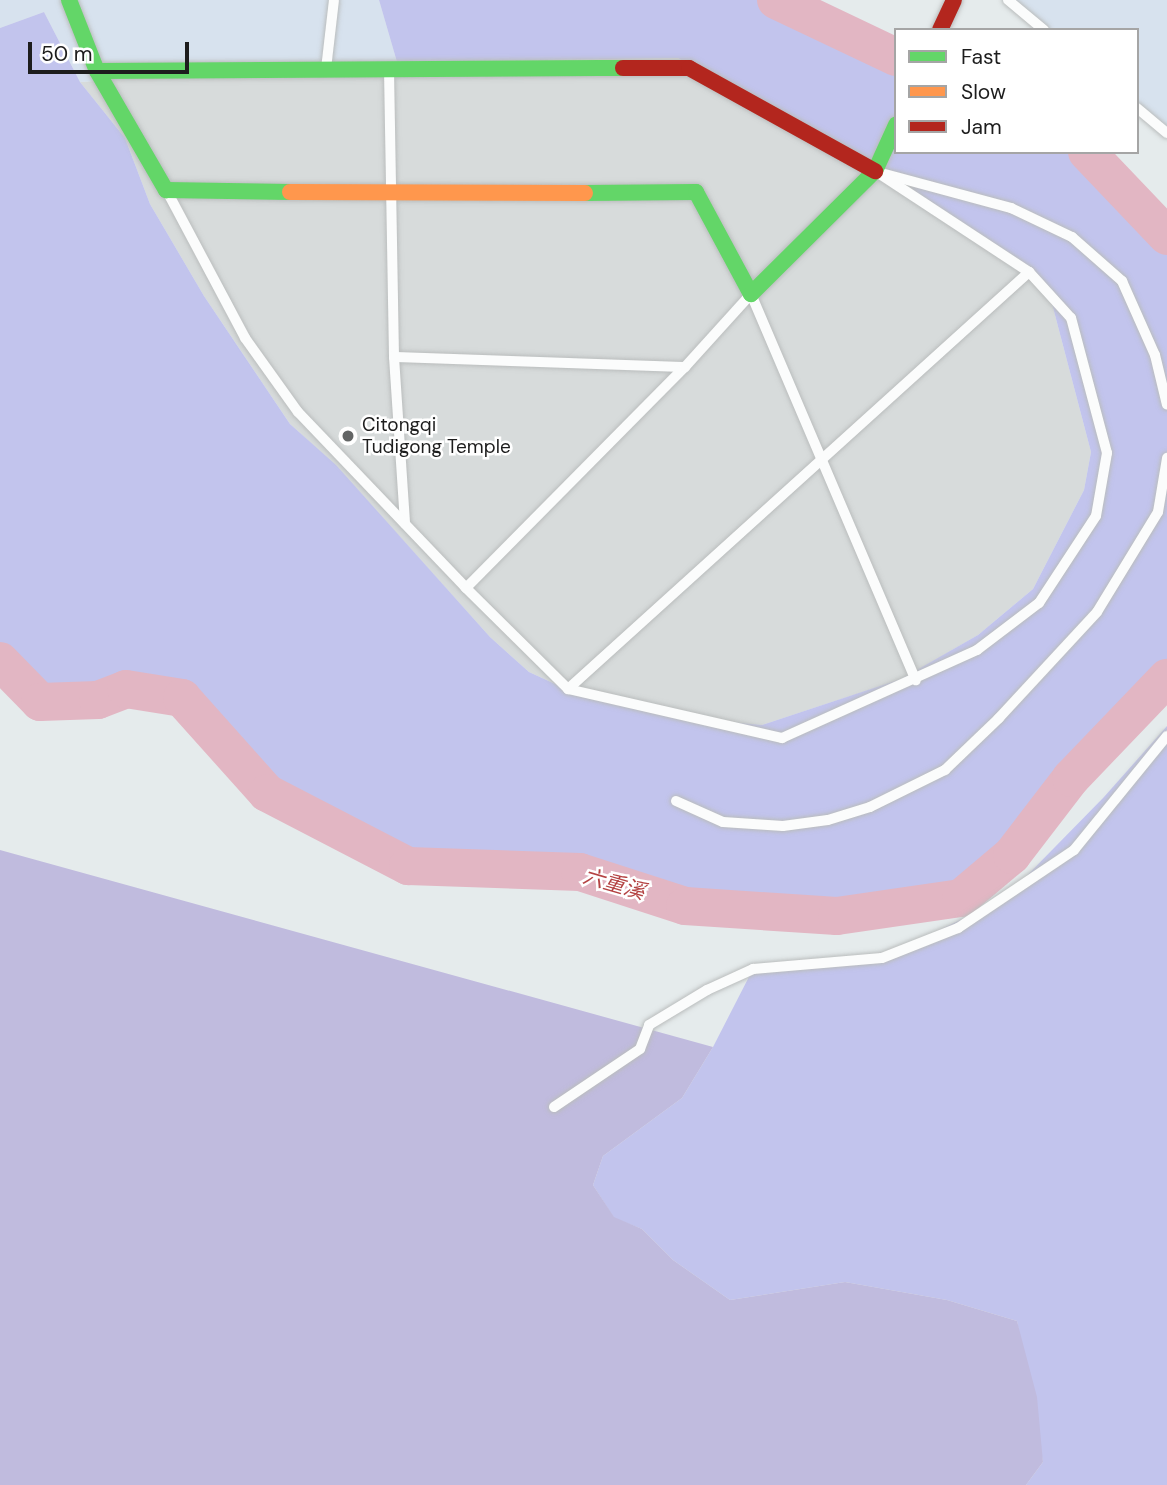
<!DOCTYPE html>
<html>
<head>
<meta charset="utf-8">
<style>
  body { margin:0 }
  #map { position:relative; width:1167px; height:1485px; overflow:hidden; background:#e5ebec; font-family:"DM Sans","Noto Sans TC",sans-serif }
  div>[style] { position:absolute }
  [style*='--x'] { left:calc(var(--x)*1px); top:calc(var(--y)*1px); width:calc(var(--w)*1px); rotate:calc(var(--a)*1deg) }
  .residential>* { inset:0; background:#d7dbdb }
  .farmland>* { inset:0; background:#d7e2ee }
  .grass>* { inset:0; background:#c2c4ed }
  .forest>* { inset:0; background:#c0bbde }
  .river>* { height:38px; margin:-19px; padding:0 19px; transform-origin:19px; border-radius:19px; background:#e2b6c3 }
  .roads { filter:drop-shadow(0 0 2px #babdbd) drop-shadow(0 0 2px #babdbd) }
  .lane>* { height:10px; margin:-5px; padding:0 5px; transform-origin:5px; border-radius:5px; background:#fbfcfc }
  .fast>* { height:16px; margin:-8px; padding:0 8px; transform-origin:8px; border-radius:8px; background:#63d668 }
  .slow>* { height:16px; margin:-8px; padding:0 8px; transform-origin:8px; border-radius:8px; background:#ff974d }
  .jam>* { height:16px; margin:-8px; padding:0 8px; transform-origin:8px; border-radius:8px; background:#b3261e }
  .dots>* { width:19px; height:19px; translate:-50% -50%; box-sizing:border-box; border:4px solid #fff; border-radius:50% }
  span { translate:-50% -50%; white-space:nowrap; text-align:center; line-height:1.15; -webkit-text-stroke:5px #fff; paint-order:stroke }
  .poi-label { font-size:19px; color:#1d1d1d }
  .left { translate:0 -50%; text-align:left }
  .water-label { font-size:21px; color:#b44343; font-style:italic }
  .legend { position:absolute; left:894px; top:28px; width:245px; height:126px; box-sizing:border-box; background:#fff; border:2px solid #a5a5a5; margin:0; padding:9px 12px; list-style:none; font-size:21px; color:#1d1d1d }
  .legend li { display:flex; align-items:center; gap:14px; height:35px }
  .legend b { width:35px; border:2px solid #a5a5a5 }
  .scale { position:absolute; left:28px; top:42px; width:161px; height:32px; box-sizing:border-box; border:4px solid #1d1d1d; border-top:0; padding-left:9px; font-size:21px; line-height:24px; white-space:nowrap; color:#1d1d1d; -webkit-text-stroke:5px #fff; paint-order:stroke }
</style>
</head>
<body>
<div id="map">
  <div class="residential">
    <i style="clip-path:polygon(678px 58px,874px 170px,1012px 264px,1050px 296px,1091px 452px,1084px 490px,1033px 589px,978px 635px,902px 679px,762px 725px,696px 719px,566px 689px,529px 672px,490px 637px,336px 466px,290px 424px,204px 296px,150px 204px,125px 138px,80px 82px,397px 62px)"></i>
  </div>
  <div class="farmland">
    <i style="clip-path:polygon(0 0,379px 0,397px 62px,80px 82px,44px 12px,0 28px)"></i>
    <i style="clip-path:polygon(1008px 0,1167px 0,1167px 131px,1137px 104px,1137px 30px,1047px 30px)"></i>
  </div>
  <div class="grass">
    <i style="clip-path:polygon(379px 0,776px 0,896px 57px,896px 152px,1087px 152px,1167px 236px,1167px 678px,1071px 778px,1012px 855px,961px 898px,837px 916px,685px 906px,580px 872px,408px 866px,267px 793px,182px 698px,126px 689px,98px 700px,40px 702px,0 661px,0 28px,44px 12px,80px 82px,125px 138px,150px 204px,204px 296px,290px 424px,336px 465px,490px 637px,529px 672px,566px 689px,696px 719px,762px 725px,901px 679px,978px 635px,1033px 589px,1084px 490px,1091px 452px,1050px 296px,1032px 271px,678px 58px,397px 62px)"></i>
    <i style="clip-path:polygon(1167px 726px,1167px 1485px,1026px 1485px,1043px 1462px,1017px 1321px,947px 1300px,845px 1282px,730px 1300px,673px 1260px,642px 1229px,614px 1218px,593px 1185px,603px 1156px,682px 1098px,713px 1047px,753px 969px,882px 958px,1005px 898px,1104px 797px)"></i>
  </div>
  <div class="forest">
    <i style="clip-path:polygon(0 850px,713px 1047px,682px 1098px,603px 1156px,593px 1185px,614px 1217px,642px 1229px,673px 1260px,730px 1300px,845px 1282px,947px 1300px,1017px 1321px,1037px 1397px,1043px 1462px,1026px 1485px,0 1485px)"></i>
  </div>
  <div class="river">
    <i style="--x:776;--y:0;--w:133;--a:25.4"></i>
    <i style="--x:1087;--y:152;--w:116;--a:46.4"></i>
    <i style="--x:0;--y:661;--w:57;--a:45.7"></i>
    <i style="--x:40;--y:702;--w:58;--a:-2"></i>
    <i style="--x:98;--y:700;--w:30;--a:-21"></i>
    <i style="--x:126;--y:689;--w:57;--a:9.1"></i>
    <i style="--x:182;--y:698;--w:127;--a:48.2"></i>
    <i style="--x:267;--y:793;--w:159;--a:27.4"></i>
    <i style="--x:408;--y:866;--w:172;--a:2"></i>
    <i style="--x:580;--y:872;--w:110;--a:17.9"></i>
    <i style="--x:685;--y:906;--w:152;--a:3.8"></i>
    <i style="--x:837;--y:916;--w:125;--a:-8.3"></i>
    <i style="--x:961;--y:898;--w:67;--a:-40.1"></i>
    <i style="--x:1012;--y:855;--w:97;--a:-52.5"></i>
    <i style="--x:1071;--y:778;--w:139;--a:-46.2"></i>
  </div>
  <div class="roads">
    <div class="lane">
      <i style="--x:1008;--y:0;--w:47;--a:39.8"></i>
      <i style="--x:326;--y:69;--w:69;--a:-83.4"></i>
      <i style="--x:389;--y:70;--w:287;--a:89"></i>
      <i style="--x:394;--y:357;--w:167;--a:86.2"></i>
      <i style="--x:1137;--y:108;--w:39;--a:40"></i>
      <i style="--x:885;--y:174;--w:131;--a:15.1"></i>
      <i style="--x:1011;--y:208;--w:68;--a:25.4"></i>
      <i style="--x:1072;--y:237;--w:67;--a:41.3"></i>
      <i style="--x:1122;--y:281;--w:81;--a:66"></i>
      <i style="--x:1155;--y:355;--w:51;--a:76.5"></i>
      <i style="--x:168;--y:193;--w:164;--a:62"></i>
      <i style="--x:245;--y:338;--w:91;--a:54.4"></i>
      <i style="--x:298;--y:412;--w:243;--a:46.3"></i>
      <i style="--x:466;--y:588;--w:144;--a:44.7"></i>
      <i style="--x:568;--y:689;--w:220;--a:12.9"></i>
      <i style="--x:782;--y:738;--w:214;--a:-24.3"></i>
      <i style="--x:977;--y:650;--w:78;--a:-37.2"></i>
      <i style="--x:1039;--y:603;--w:104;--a:-56.8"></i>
      <i style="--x:1096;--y:516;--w:64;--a:-80.1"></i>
      <i style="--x:1107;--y:453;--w:140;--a:-104.9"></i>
      <i style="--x:1071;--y:318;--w:62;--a:-132.4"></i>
      <i style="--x:1029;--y:272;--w:184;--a:-146.7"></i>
      <i style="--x:394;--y:357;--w:291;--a:2"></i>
      <i style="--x:466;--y:588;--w:311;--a:-45.3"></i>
      <i style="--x:685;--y:367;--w:98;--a:-47.9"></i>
      <i style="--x:751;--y:294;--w:420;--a:66.9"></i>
      <i style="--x:568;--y:689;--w:622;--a:-42.13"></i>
      <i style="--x:676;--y:801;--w:51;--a:24.1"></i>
      <i style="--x:723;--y:822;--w:60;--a:3.8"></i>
      <i style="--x:783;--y:826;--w:45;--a:-7.6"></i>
      <i style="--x:828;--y:820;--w:44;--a:-17.2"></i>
      <i style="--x:870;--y:807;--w:84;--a:-26.3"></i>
      <i style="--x:945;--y:770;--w:75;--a:-43.9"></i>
      <i style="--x:999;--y:718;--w:144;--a:-47.2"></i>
      <i style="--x:1097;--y:612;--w:117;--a:-58.6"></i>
      <i style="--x:1158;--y:512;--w:55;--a:-80.5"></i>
      <i style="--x:554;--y:1107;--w:104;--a:-34"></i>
      <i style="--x:640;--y:1049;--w:26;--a:-69"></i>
      <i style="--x:649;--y:1025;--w:68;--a:-31.1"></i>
      <i style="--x:707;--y:990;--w:51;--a:-24.5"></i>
      <i style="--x:753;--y:969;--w:129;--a:-4.9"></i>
      <i style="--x:882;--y:958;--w:82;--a:-21.5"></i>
      <i style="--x:958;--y:928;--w:140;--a:-33.9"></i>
      <i style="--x:1074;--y:850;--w:147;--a:-50.8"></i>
    </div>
    <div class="fast">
      <i style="--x:69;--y:0;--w:76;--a:68.5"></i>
      <i style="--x:97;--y:71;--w:138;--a:59.9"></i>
      <i style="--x:166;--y:190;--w:124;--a:0.9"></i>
      <i style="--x:97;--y:71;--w:526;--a:-0.33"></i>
      <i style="--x:585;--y:193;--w:111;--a:-0.5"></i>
      <i style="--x:696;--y:192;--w:116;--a:61.7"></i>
      <i style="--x:751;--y:294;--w:175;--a:-44.8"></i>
      <i style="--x:875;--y:171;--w:51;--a:-65.5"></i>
    </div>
    <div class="slow">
      <i style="--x:290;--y:192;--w:295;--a:0.2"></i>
    </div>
    <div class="jam">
      <i style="--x:940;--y:30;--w:33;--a:-65"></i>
      <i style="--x:623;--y:68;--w:66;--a:0"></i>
      <i style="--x:689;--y:68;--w:213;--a:29"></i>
    </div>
  </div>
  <div class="dots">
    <i style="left:348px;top:436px;background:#636565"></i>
  </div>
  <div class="poi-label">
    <span class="left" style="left:362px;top:436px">Citongqi<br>Tudigong Temple</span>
  </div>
  <div class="water-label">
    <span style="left:614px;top:884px;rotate:16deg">六重溪</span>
  </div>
  <ul class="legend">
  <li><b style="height:9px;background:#63d668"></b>Fast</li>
  <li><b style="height:9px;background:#ff974d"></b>Slow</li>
  <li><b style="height:9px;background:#b3261e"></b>Jam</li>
  </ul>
  <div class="scale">50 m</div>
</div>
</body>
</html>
